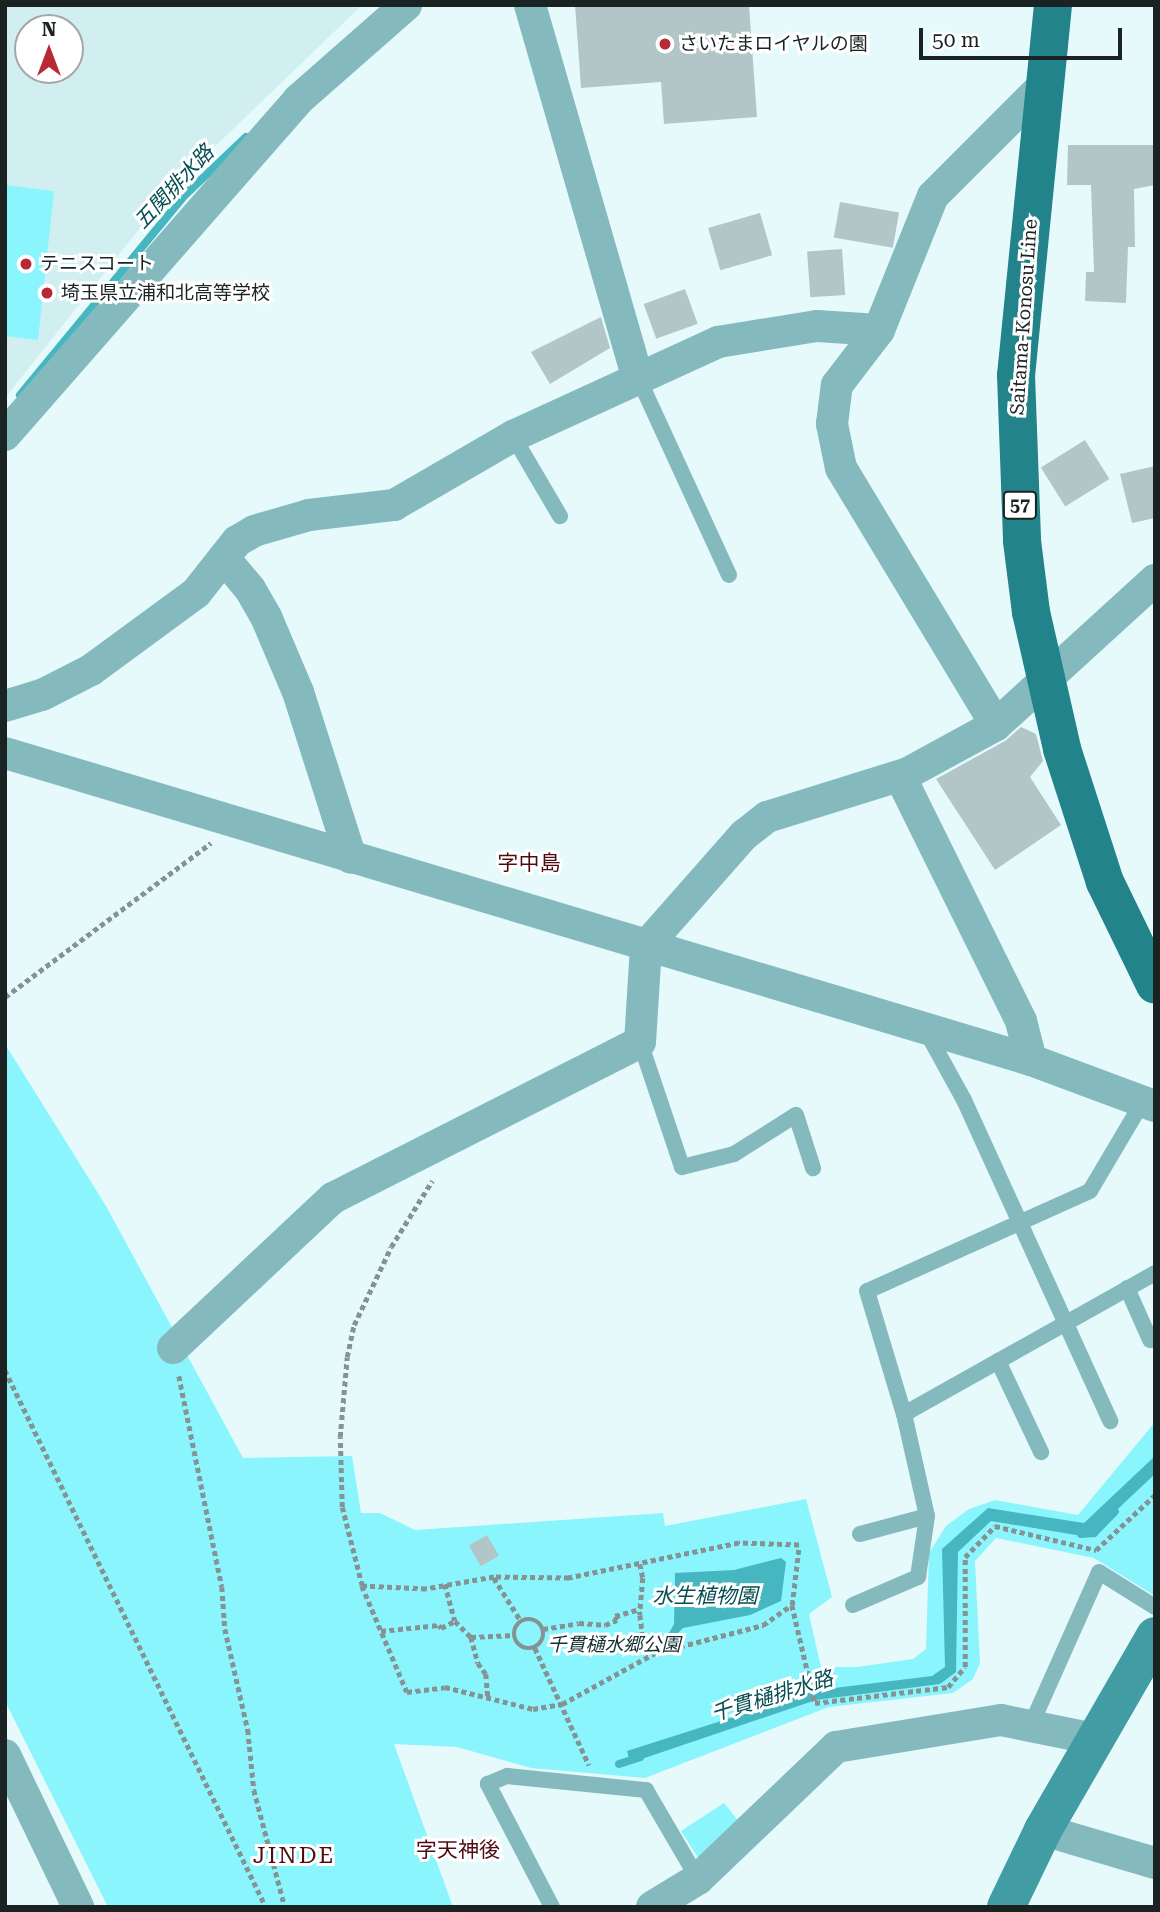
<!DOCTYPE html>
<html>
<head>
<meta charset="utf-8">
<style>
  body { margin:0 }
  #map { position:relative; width:1160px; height:1912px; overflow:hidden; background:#e6fafc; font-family:"Roboto Serif","Noto Sans JP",serif }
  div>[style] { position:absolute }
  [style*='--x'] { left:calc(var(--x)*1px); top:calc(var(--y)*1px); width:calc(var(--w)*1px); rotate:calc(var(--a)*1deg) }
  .built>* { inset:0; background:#d1eff1 }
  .green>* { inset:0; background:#8bf5fd }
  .water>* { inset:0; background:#46b7c0 }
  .stream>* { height:8px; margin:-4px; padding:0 4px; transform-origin:4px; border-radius:4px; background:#46b7c0 }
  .building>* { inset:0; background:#b3c6c7; transform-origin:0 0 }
  .path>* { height:4.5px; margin-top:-2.25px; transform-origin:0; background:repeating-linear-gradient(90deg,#859394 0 5px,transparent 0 8.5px) }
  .path>.ring { margin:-2.25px; padding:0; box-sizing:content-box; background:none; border:4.5px solid #859394; border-radius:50% }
  .lane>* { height:16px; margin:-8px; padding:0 8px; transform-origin:8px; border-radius:8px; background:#84babe }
  .street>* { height:32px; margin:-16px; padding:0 16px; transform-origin:16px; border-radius:16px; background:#84babe }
  .secondary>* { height:38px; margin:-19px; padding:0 19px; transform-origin:19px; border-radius:19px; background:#419ca3 }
  .primary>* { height:38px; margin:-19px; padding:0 19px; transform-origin:19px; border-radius:19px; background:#22838a }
  .dots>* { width:19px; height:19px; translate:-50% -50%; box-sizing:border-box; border:4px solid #fff; border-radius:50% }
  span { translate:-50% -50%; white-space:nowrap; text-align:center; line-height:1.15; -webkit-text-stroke:6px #fff; paint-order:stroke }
  .shield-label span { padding:2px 5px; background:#fff; border:2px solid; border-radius:5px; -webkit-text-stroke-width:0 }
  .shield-label { font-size:18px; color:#1b2222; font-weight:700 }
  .poi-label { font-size:19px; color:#1b2222 }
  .left { translate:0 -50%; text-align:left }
  .street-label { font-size:19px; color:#1b2222 }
  .park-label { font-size:19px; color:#142e2f; font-style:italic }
  .water-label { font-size:21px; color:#074d51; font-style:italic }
  .neighbourhood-label { font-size:21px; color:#500b11 }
  .quarter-label { font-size:23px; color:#500b11; letter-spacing:2px }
  .frame { position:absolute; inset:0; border:7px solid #1b2222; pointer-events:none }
  .north { position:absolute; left:14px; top:14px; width:70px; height:70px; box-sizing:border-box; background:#fff; border:2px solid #a4a7a7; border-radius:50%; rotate:0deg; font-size:19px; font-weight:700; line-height:28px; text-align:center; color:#1b2222 }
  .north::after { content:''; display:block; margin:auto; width:24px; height:32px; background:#b92835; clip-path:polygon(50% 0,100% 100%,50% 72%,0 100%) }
  .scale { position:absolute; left:919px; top:28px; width:203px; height:32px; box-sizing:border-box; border:4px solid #1b2222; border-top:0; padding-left:9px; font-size:21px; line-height:24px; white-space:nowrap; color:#1b2222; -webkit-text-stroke:5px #fff; paint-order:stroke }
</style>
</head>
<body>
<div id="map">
  <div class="built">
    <i style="clip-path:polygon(evenodd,5px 5px,362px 5px,171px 189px,5px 398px,5px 5px,28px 28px,70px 28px,70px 70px,28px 70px,28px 28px)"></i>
  </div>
  <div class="green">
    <i style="clip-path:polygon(5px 185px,54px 191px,38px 340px,5px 336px)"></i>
    <i style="clip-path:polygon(5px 1044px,106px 1206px,243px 1458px,352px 1456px,361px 1513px,380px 1513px,415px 1530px,663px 1513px,665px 1526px,806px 1499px,832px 1597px,809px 1614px,821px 1667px,857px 1667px,913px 1659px,926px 1649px,929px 1553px,946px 1526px,969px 1509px,995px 1500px,1078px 1515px,1155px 1422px,1155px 1596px,1094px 1558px,996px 1538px,975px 1561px,980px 1663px,973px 1679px,953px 1693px,829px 1707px,645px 1778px,531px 1768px,457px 1747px,394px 1744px,453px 1907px,108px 1907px,5px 1701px)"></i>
    <i style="clip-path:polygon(724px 1803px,741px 1824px,701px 1862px,681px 1831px)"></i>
  </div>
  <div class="water">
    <i style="clip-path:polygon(1155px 1456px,1155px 1474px,1088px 1537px,991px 1521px,958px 1552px,956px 1672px,940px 1684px,816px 1700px,630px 1763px,627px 1751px,818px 1690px,932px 1676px,945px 1667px,942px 1549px,988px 1508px,1084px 1523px)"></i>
    <i style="clip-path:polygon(781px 1558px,786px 1562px,781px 1601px,750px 1615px,683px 1628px,667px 1644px,664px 1642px,674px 1624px,675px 1573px,734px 1570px)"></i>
  </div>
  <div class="stream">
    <i style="--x:20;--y:395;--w:259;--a:-50.5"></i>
    <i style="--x:185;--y:195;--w:84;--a:-43.6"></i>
    <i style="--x:1081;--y:1534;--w:13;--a:-4"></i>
    <i style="--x:1094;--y:1533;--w:30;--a:-46"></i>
    <i style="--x:619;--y:1764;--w:22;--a:-18"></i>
  </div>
  <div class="building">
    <i style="clip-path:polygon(575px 5px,749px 5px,757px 117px,664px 124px,661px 82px,581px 88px)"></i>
    <i style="clip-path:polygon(1068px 145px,1155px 145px,1155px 185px,1134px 189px,1135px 247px,1128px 247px,1126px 303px,1085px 301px,1086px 272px,1094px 272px,1091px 185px,1067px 185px)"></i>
    <i style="left:840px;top:202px;width:60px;height:36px;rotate:10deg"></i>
    <i style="left:760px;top:213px;width:44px;height:54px;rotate:74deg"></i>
    <i style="left:842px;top:249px;width:46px;height:35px;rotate:86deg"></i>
    <i style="left:685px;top:289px;width:37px;height:44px;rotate:70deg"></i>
    <i style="clip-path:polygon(601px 317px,610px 348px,550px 384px,531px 352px)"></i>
    <i style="left:1085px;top:440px;width:46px;height:52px;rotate:58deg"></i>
    <i style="clip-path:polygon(1155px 466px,1155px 518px,1132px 523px,1120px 474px)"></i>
    <i style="clip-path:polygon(1021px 727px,1036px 734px,1043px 761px,1030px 777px,1061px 825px,995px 870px,936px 779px,1005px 741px)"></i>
    <i style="left:487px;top:1535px;width:24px;height:21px;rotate:60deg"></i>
  </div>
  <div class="path">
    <i style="--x:5;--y:997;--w:257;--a:-36.8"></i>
    <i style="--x:5;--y:1370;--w:597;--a:64.08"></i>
    <i style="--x:179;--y:1376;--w:215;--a:78.5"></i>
    <i style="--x:222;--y:1587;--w:42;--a:85.9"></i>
    <i style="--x:225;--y:1629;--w:104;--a:77.2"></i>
    <i style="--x:248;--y:1730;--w:60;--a:84.3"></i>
    <i style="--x:254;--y:1790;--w:121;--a:75.2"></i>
    <i style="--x:640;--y:1564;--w:14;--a:78"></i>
    <i style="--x:643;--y:1578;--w:37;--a:95"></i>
    <i style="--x:640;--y:1615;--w:43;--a:82.1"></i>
    <i style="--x:494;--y:1578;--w:51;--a:57.9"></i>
    <i style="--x:445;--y:1584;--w:38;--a:75"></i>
    <i style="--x:362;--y:1586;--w:115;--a:67"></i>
    <i style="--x:407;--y:1692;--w:38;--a:-7"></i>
    <i style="--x:445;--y:1687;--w:91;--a:14"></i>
    <i style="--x:533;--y:1709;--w:29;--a:-10"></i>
    <i style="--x:562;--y:1704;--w:106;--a:-28.7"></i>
    <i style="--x:655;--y:1653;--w:112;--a:-14.5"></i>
    <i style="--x:763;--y:1625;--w:35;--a:-35"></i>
    <i style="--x:792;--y:1605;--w:60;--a:-83.3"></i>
    <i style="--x:799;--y:1545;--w:60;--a:-178.1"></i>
    <i style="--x:739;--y:1543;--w:174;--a:168.4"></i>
    <i style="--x:569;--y:1578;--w:75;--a:-179.2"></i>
    <i style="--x:494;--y:1577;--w:69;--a:170"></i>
    <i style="--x:426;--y:1589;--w:64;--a:-177.3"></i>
    <i style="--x:362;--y:1586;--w:81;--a:-104.2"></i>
    <i style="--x:342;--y:1507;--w:70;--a:-91.6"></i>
    <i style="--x:340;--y:1437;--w:80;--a:-85"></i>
    <i style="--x:347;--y:1357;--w:33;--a:-78"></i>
    <i style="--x:354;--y:1325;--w:86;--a:-64.6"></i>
    <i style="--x:391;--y:1247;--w:78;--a:-58.2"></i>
    <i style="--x:792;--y:1605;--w:101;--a:76.8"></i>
    <i style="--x:815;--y:1703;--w:134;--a:-6.9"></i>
    <i style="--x:948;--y:1687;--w:26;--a:-50"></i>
    <i style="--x:965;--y:1667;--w:110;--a:-90"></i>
    <i style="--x:965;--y:1557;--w:43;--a:-45.9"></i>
    <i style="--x:995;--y:1526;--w:104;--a:13.4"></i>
    <i style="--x:1096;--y:1550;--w:81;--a:-43"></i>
    <i class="ring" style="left:514px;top:1619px;width:25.5px;height:25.5px"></i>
    <i style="--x:543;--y:1629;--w:36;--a:-9"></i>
    <i style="--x:579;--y:1623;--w:26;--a:4"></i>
    <i style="--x:605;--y:1625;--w:13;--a:-23"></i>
    <i style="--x:617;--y:1620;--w:4;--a:-117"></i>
    <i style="--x:615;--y:1616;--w:26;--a:-16"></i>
    <i style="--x:381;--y:1631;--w:58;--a:-5.9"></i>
    <i style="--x:439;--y:1625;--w:4;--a:56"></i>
    <i style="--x:441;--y:1628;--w:16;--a:-27"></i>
    <i style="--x:455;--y:1621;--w:23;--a:45"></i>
    <i style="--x:471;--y:1637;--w:43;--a:-2.7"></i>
    <i style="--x:471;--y:1637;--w:27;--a:75"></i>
    <i style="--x:478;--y:1663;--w:14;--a:54"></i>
    <i style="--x:486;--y:1674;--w:22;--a:85"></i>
    <i style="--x:535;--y:1648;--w:129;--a:65.2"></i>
  </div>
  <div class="lane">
    <i style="--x:637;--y:375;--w:220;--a:65.3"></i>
    <i style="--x:513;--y:436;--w:93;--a:59.6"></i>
    <i style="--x:926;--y:1031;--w:79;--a:61.2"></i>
    <i style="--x:964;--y:1100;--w:353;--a:65.5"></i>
    <i style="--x:640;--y:1042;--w:132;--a:71.4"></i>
    <i style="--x:682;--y:1167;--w:54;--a:-14"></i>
    <i style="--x:734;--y:1154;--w:73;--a:-32.2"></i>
    <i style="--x:796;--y:1115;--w:56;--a:72.2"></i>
    <i style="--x:1142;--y:1103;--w:102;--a:120.6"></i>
    <i style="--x:1090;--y:1191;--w:244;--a:155.8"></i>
    <i style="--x:867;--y:1291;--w:128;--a:73.3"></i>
    <i style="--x:904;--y:1414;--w:288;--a:-29.3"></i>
    <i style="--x:1127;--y:1288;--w:57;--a:66.1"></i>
    <i style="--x:998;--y:1361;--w:101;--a:64.7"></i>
    <i style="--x:860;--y:1534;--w:69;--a:-15"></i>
    <i style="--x:853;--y:1605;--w:71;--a:-23.3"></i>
    <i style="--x:918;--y:1577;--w:62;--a:-81.6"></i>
    <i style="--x:927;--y:1516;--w:105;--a:-102.7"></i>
    <i style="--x:1031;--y:1725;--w:167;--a:-66"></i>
    <i style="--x:1099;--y:1572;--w:66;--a:32"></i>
    <i style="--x:552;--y:1907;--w:139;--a:-117.5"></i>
    <i style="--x:488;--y:1784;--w:21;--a:-23"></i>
    <i style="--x:507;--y:1776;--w:140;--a:5.8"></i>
    <i style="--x:646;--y:1790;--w:103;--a:59.7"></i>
  </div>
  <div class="street">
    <i style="--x:530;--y:5;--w:385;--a:73.9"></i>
    <i style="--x:5;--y:435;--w:445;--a:-48.8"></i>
    <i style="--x:298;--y:100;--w:144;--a:-41.3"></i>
    <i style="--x:224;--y:558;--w:40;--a:50"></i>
    <i style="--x:250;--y:589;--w:34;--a:60"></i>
    <i style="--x:267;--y:619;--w:79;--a:67"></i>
    <i style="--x:298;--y:692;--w:174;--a:72.3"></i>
    <i style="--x:5;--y:706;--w:39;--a:-17"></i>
    <i style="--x:42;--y:695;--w:55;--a:-27"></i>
    <i style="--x:91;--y:670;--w:130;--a:-36.3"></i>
    <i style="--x:196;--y:593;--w:66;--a:-51.7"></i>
    <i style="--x:237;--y:541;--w:20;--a:-30"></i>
    <i style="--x:254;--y:531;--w:57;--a:-16.2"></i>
    <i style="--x:309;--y:515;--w:86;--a:-6.7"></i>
    <i style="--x:394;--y:505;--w:138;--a:-30.1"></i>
    <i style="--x:513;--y:436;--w:226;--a:-24.6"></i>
    <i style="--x:718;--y:342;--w:100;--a:-9.2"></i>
    <i style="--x:817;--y:326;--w:62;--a:3.7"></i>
    <i style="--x:996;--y:725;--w:300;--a:-121.1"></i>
    <i style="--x:841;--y:468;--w:45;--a:-101.6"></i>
    <i style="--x:832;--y:424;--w:39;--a:-83"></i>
    <i style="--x:837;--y:385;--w:69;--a:-52.6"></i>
    <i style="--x:879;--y:330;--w:144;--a:-68.1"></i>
    <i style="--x:933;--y:196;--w:158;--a:-45"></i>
    <i style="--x:5;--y:753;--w:1071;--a:16.66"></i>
    <i style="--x:1031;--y:1060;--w:132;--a:20.4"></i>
    <i style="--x:900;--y:776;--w:273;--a:63.7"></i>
    <i style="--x:1021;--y:1021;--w:40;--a:75.6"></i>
    <i style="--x:173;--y:1348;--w:219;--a:-43.2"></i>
    <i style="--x:333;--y:1198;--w:344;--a:-26.9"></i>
    <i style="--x:640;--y:1042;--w:96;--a:-86.4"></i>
    <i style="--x:646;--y:946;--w:148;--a:-48.6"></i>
    <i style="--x:744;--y:835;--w:29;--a:-38"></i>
    <i style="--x:767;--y:817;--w:148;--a:-17.3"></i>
    <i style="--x:908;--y:773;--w:100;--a:-28.6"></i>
    <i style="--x:996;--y:725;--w:215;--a:-42.4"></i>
    <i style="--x:5;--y:1755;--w:169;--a:64.3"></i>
    <i style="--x:1043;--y:1830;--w:117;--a:16.4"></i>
    <i style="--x:652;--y:1907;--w:54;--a:-31.3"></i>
    <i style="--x:698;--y:1879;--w:191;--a:-43.7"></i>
    <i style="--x:836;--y:1747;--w:167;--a:-9.3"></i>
    <i style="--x:1001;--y:1720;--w:95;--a:11.5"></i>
  </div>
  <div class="secondary">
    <i style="--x:1006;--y:1907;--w:85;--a:-64.3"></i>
    <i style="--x:1043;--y:1830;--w:224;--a:-60"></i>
  </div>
  <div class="primary">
    <i style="--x:1053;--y:5;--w:372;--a:95.7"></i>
    <i style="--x:1016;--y:375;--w:166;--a:87.9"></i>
    <i style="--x:1022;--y:541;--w:72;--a:82.8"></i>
    <i style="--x:1031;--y:612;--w:140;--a:77.2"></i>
    <i style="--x:1062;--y:749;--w:140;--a:72.1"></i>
    <i style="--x:1105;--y:882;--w:114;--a:64.1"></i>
  </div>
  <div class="dots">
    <i style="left:665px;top:44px;background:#b92835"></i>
    <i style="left:26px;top:264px;background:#b92835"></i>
    <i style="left:47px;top:293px;background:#b92835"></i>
  </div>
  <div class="shield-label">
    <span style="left:1020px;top:505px">57</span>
  </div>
  <div class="poi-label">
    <span class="left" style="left:679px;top:44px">さいたまロイヤルの園</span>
    <span class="left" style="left:40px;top:264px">テニスコート</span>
    <span class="left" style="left:61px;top:293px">埼玉県立浦和北高等学校</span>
  </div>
  <div class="street-label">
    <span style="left:1024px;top:317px;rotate:-86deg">Saitama-Konosu Line</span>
  </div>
  <div class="park-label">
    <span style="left:614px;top:1645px">千貫樋水郷公園</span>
  </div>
  <div class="water-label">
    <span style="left:174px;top:187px;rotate:-47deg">五関排水路</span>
    <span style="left:705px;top:1596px">水生植物園</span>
    <span style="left:772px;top:1696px;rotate:-17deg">千貫樋排水路</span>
  </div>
  <div class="neighbourhood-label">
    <span style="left:529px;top:863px">字中島</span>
    <span style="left:458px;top:1850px">字天神後</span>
  </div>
  <div class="quarter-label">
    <span style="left:294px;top:1856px">JINDE</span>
  </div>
  <div class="frame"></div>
  <div class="north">N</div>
  <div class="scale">50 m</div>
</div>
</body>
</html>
